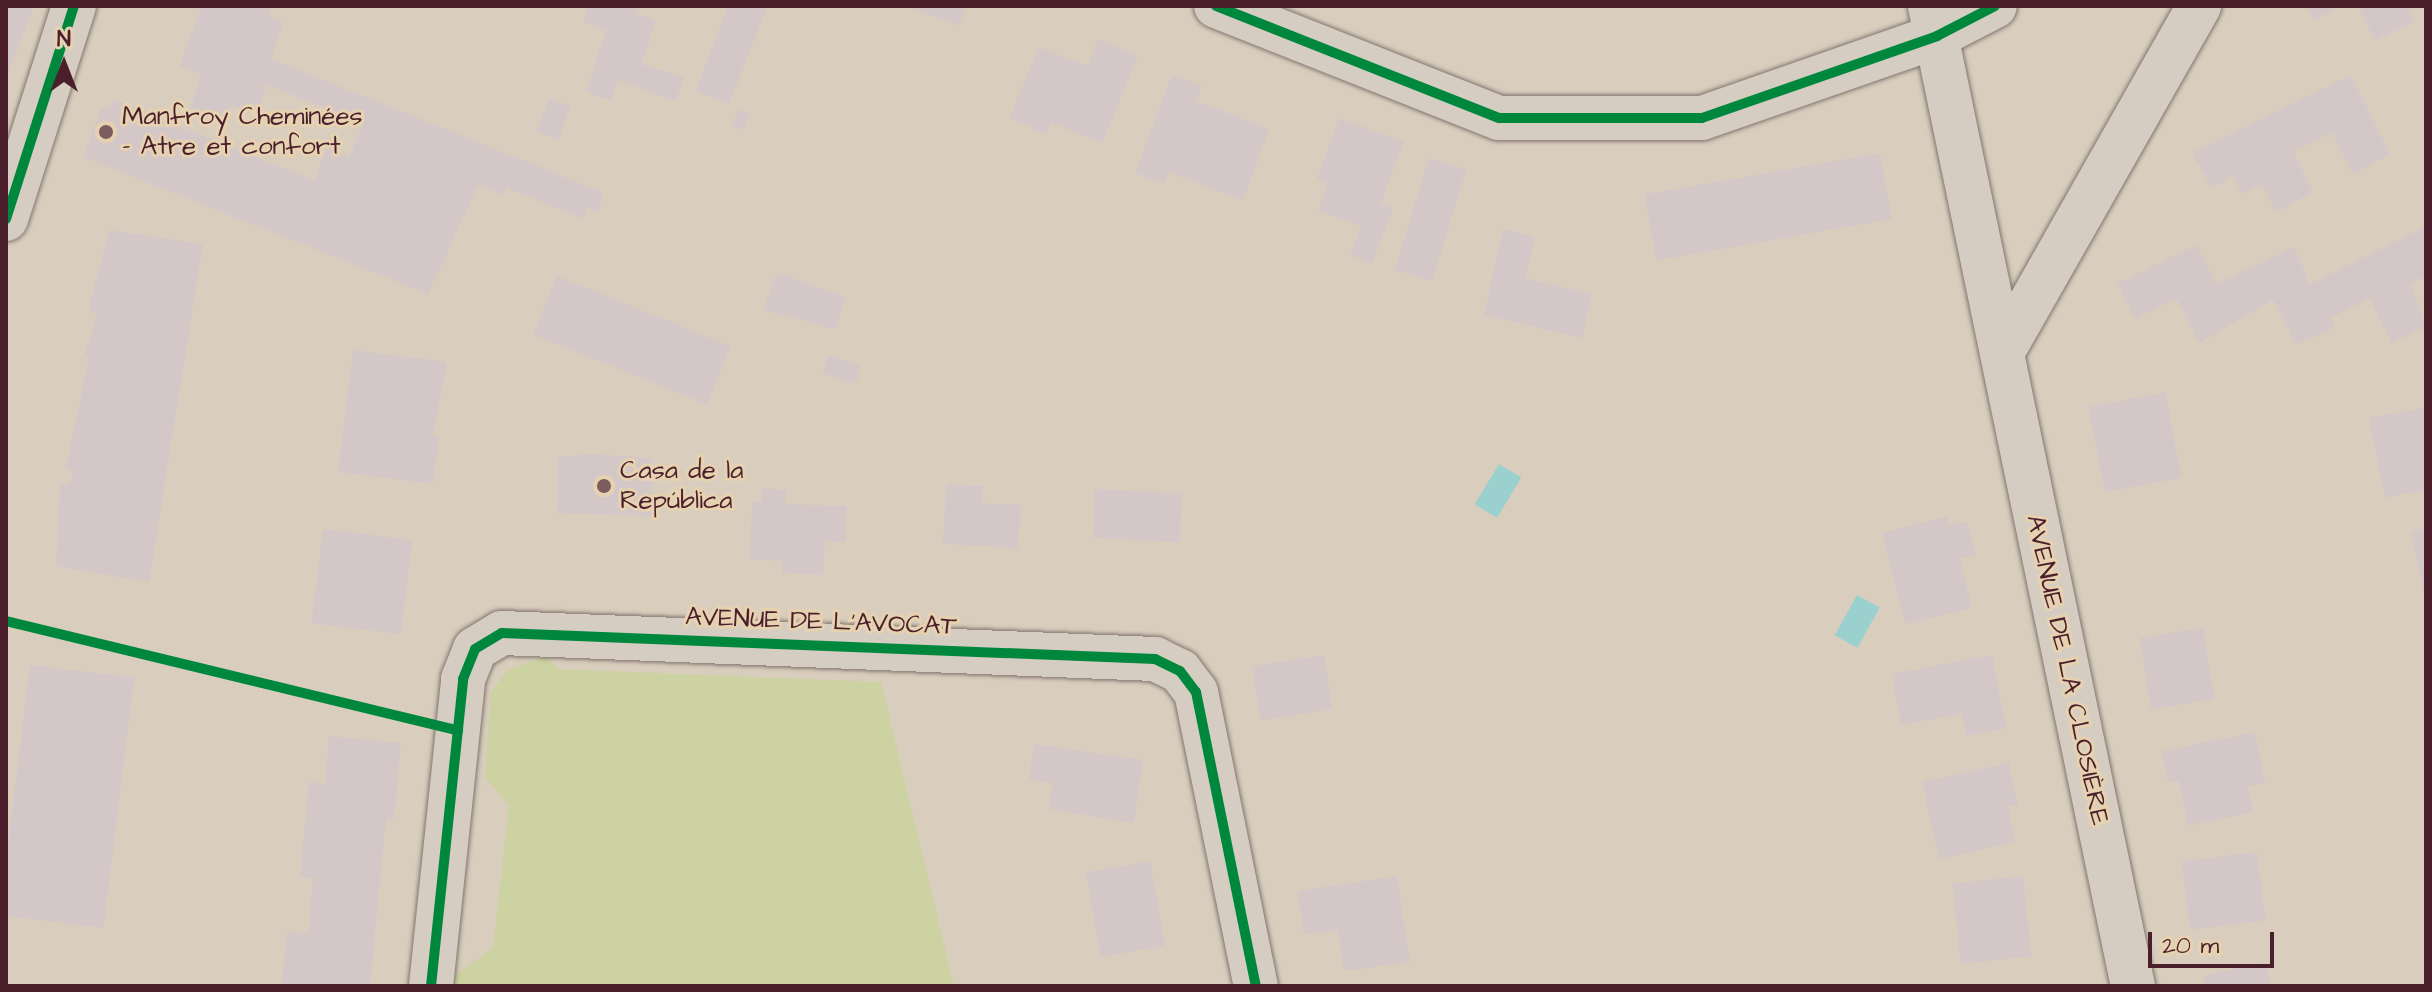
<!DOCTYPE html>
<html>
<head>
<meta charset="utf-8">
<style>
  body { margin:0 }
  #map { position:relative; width:2432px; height:992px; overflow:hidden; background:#d9cebd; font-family:"Architects Daughter",sans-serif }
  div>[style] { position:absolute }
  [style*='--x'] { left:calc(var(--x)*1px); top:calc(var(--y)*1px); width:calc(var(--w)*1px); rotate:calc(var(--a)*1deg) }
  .green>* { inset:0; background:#ccd2a1 }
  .water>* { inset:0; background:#9ad0ce; transform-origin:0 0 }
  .building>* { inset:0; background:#d4c7c7; transform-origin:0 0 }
  .roads { filter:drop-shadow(0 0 2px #837570) drop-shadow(0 0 2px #837570) }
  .minor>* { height:44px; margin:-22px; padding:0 22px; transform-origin:22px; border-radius:22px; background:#d5cdc1 }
  .cycleway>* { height:10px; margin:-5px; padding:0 5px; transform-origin:5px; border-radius:5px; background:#00873e }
  .dots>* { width:22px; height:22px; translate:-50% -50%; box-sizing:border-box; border:4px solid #e6d2b0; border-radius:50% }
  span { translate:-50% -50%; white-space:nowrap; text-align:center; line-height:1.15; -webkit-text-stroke:6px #e6d2b0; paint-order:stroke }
  .poi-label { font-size:26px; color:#4a1f2b }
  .left { translate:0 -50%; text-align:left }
  .street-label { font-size:26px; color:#4a1f2b }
  .frame { position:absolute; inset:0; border:8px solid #4a1f2b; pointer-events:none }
  .north { position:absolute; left:24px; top:24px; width:80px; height:80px; -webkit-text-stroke:6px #e6d2b0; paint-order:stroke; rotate:0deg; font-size:22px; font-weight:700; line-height:32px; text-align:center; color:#4a1f2b }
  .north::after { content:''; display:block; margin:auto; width:28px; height:36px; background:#4a1f2b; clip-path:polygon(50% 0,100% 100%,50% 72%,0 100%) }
  .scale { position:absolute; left:2148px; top:932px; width:126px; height:36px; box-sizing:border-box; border:4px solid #4a1f2b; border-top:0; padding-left:10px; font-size:24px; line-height:28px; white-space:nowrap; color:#4a1f2b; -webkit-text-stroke:6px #e6d2b0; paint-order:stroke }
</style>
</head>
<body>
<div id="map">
  <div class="green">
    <i style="clip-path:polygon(545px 656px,559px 669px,881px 682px,954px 986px,454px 986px,455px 975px,493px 948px,509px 805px,485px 777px,491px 693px,506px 671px)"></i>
  </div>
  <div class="water">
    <i style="left:1499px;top:464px;width:26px;height:47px;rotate:31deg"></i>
    <i style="left:1857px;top:595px;width:26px;height:46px;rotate:29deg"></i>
  </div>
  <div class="building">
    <i style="clip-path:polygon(6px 6px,34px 6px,6px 78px)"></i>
    <i style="clip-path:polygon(202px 6px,273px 6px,268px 17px,283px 22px,271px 59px,604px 193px,598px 212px,587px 207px,584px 219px,507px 188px,504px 195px,478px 185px,428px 294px,83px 157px,101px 109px,118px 101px,315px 181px,326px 148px,349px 157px,364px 123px,267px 85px,256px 114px,231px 105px,224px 124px,189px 111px,202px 75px,179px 66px)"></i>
    <i style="clip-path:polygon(589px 6px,639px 6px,636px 13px,656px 21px,641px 64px,684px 78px,676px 101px,618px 80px,611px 100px,586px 92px,606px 31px,583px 22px)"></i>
    <i style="clip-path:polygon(728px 6px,767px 8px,729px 104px,696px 91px)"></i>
    <i style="clip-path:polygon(908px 6px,967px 6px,958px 26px)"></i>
    <i style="clip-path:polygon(2306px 6px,2342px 6px,2314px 20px)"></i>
    <i style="clip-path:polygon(2358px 6px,2406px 6px,2414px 22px,2375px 41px)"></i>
    <i style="clip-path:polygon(1098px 39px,1138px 56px,1102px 143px,1051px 122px,1046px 134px,1009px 118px,1039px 47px,1087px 66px)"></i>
    <i style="clip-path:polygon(1172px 75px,1202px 86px,1196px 101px,1269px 129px,1243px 200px,1169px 172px,1165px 184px,1135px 173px)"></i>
    <i style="clip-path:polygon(2351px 75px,2390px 154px,2353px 174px,2332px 133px,2293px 151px,2313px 192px,2276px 212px,2262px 184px,2242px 194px,2233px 176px,2212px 188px,2192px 153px)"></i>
    <i style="left:549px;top:98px;width:23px;height:36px;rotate:20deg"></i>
    <i style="left:739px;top:109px;width:12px;height:18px;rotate:24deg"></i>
    <i style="clip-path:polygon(1339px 118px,1404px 141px,1381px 204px,1393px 208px,1372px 263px,1350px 255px,1361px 226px,1318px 210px,1328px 184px,1317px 179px)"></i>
    <i style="left:1880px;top:153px;width:67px;height:239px;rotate:80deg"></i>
    <i style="left:1429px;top:158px;width:39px;height:117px;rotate:17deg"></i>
    <i style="clip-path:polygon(2426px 226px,2426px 276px,2410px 284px,2426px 326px,2392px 343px,2369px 298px,2331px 318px,2335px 327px,2296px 345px,2273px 300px,2199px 343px,2176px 298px,2135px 319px,2117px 284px,2196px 245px,2217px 284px,2294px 247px,2310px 284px)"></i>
    <i style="clip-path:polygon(1503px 229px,1535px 237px,1525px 278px,1592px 294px,1582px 338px,1484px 315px)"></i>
    <i style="clip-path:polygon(109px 230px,203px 244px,149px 582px,56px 566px,60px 486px,71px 481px,73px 470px,66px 469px,89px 357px,84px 357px,97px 316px,89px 308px)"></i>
    <i style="clip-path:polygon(777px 272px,846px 298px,835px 329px,763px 310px)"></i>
    <i style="left:557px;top:276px;width:187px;height:63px;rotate:22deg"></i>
    <i style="clip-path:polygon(353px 350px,447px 362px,433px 435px,439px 436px,433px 484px,338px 472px)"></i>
    <i style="left:828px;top:355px;width:35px;height:19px;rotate:18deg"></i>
    <i style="left:2165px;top:392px;width:87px;height:78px;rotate:79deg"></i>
    <i style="clip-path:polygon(2426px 407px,2426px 490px,2385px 498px,2369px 418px)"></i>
    <i style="clip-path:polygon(591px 454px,652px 458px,651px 516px,557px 513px,558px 457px)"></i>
    <i style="clip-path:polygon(946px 484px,983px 486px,982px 503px,1021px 505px,1018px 548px,943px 544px)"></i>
    <i style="clip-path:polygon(762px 488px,787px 490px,784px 504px,847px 506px,845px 542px,825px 541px,823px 575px,782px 573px,783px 561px,750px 559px,752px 502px,761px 503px)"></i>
    <i style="left:1095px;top:489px;width:87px;height:49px;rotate:3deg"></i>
    <i style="clip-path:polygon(1947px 516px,1949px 525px,1967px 521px,1976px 555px,1960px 559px,1972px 608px,1905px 624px,1882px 533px)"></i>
    <i style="clip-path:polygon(2426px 528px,2426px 598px,2425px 598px,2411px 531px)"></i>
    <i style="left:323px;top:529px;width:90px;height:95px;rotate:7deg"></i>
    <i style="left:2203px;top:628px;width:72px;height:64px;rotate:81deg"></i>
    <i style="left:1324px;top:655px;width:55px;height:73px;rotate:81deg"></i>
    <i style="clip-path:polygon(1992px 655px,2006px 728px,1966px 736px,1962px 714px,1901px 725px,1892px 674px)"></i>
    <i style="left:30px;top:665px;width:105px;height:252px;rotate:7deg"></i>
    <i style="clip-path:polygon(2255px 732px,2265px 783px,2248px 786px,2253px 812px,2188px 826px,2179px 781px,2168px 783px,2162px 751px)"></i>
    <i style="clip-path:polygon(329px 736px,401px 743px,394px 819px,386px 819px,370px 986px,282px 985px,287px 931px,308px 934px,313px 879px,300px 877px,309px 782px,325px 784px)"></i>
    <i style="clip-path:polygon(1034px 744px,1143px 760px,1134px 823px,1049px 809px,1053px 784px,1029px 780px)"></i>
    <i style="clip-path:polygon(2009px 763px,2018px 805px,2008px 807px,2016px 842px,1939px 859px,1922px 782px)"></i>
    <i style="left:2257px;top:852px;width:69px;height:76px;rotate:83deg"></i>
    <i style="left:1150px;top:861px;width:86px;height:65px;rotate:80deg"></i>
    <i style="clip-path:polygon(1397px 876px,1410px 962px,1344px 971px,1338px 930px,1304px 935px,1297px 891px)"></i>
    <i style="left:2023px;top:876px;width:81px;height:71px;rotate:84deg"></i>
    <i style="clip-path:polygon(2265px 962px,2271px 986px,2205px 986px,2203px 976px)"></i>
  </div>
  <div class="roads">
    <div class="minor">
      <i style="--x:1216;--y:6;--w:304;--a:21.6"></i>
      <i style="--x:1499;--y:118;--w:203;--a:0"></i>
      <i style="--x:1702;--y:118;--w:249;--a:-19.2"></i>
      <i style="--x:1937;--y:36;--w:65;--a:-27.3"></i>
      <i style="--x:1930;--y:6;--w:1001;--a:78.3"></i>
      <i style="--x:6;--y:219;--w:224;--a:-72.3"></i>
      <i style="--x:2002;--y:353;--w:399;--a:-60.4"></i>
      <i style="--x:431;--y:986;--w:309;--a:-84"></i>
      <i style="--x:463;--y:679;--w:32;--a:-68"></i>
      <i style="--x:475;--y:649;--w:31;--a:-31"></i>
      <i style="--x:502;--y:633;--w:654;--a:2.28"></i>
      <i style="--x:1155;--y:659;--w:28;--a:26"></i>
      <i style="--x:1180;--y:671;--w:26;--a:53"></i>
      <i style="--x:1196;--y:692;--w:300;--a:78.5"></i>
    </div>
  </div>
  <div class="cycleway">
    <i style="--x:1216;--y:6;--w:304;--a:21.6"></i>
    <i style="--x:1499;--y:118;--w:203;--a:0"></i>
    <i style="--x:1702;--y:118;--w:249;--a:-19.2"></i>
    <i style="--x:1937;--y:36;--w:65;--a:-27.3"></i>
    <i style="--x:6;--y:219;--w:224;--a:-72.3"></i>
    <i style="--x:6;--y:621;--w:465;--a:13.6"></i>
    <i style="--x:431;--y:986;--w:309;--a:-84"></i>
    <i style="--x:463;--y:679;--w:32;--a:-68"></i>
    <i style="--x:475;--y:649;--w:31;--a:-31"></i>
    <i style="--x:502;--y:633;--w:654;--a:2.28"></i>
    <i style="--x:1155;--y:659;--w:28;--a:26"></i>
    <i style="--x:1180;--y:671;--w:26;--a:53"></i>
    <i style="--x:1196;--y:692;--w:300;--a:78.5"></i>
  </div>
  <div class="dots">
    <i style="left:106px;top:132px;background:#7c5c5e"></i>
    <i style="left:604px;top:486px;background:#7c5c5e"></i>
  </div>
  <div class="poi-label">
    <span class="left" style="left:122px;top:132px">Manfroy Cheminées<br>- Atre et confort</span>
    <span class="left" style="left:620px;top:486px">Casa de la<br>República</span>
  </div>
  <div class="street-label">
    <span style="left:821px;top:622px;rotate:2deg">AVENUE DE L'AVOCAT</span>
    <span style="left:2067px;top:670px;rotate:78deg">AVENUE DE LA CLOSIÈRE</span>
  </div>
  <div class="frame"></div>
  <div class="north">N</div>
  <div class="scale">20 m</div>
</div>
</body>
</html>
